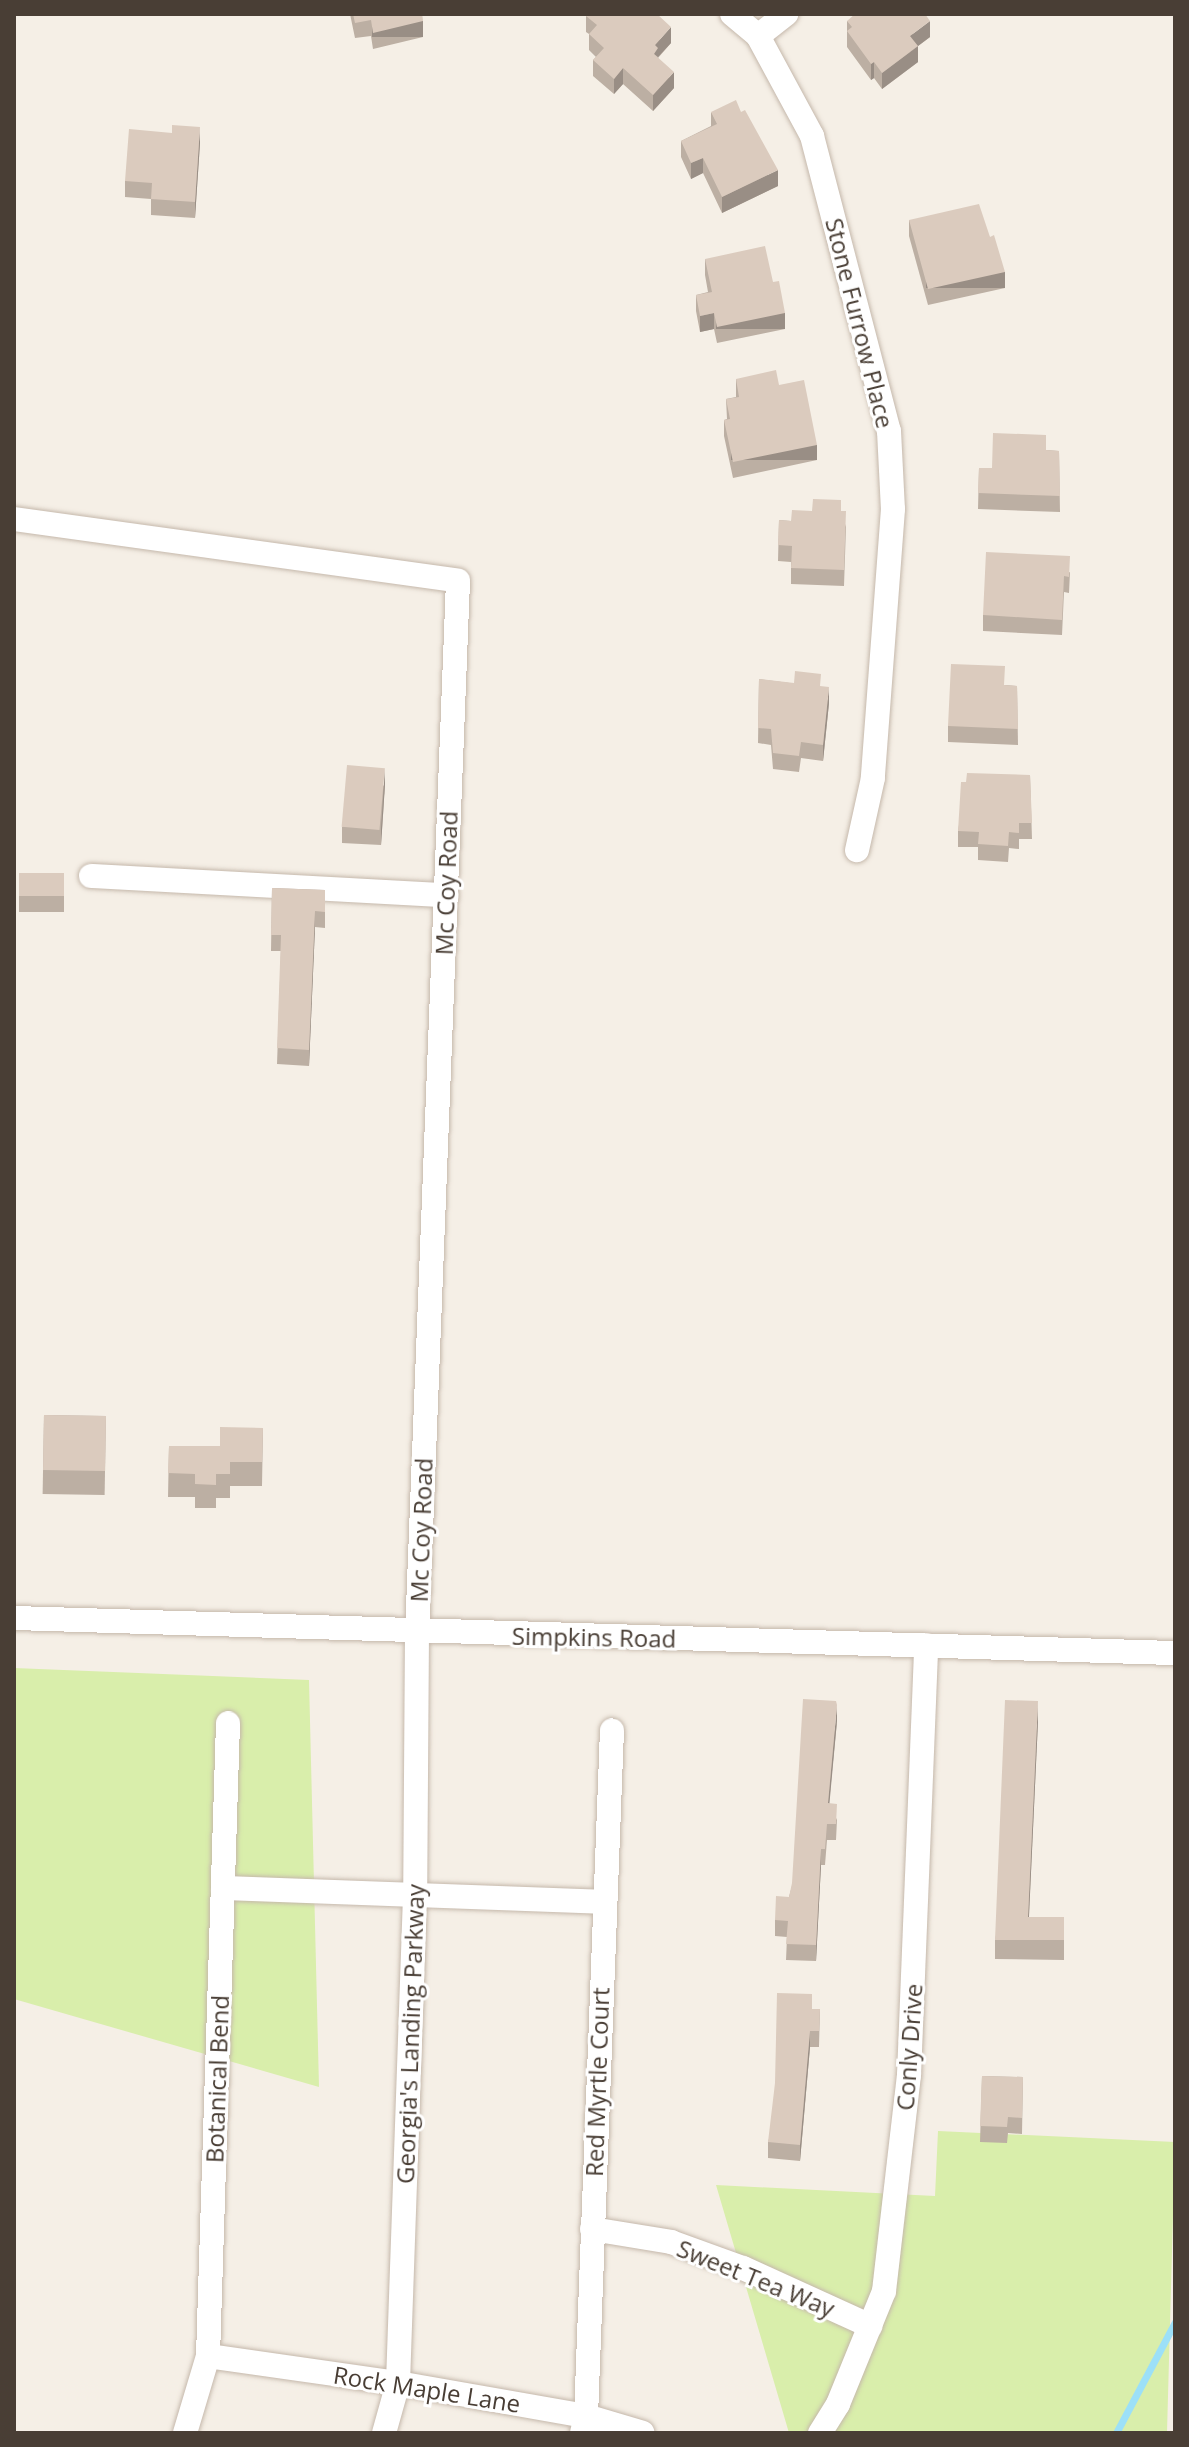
<!DOCTYPE html>
<html>
<head>
<meta charset="utf-8">
<style>
  body { margin:0 }
  #map { position:relative; width:1189px; height:2447px; overflow:hidden; background:#f5efe6; font-family:"Open Sans",sans-serif }
  div>[style] { position:absolute }
  [style*='--x'] { left:calc(var(--x)*1px); top:calc(var(--y)*1px); width:calc(var(--w)*1px); rotate:calc(var(--a)*1deg) }
  .green>* { inset:0; background:#d9eeab }
  .stream>* { height:7px; margin:-3.5px; padding:0 3.5px; transform-origin:3.5px; border-radius:3.5px; background:#9ce0f8 }
  .roads { filter:drop-shadow(0 0 2px #c5b8ab) drop-shadow(0 0 2px #c5b8ab) }
  .minor>* { height:24px; margin:-12px; padding:0 12px; transform-origin:12px; border-radius:12px; background:#fff }
  .wall>* { inset:0; background:#bcafa3; transform-origin:0 0 }
  .shaded-wall>* { inset:0; background:#998e85; transform-origin:0 0 }
  .building>* { inset:0; background:#dbcbbe; transform-origin:0 0 }
  span { translate:-50% -50%; white-space:nowrap; text-align:center; line-height:1.15; -webkit-text-stroke:6px #fff; paint-order:stroke }
  .street-label { font-size:24px; color:#493e35 }
  .frame { position:absolute; inset:0; border:16px solid #493e35; pointer-events:none }
</style>
</head>
<body>
<div id="map">
  <div class="green">
    <i style="clip-path:polygon(14px 1668px,309px 1680px,319px 2087px,14px 1999px)"></i>
    <i style="clip-path:polygon(938px 2131px,1175px 2142px,1167px 2433px,789px 2433px,716px 2185px,935px 2196px)"></i>
  </div>
  <div class="stream">
    <i style="--x:1116;--y:2433;--w:126;--a:-62"></i>
  </div>
  <div class="roads">
    <div class="minor">
      <i style="--x:732;--y:14;--w:34;--a:40"></i>
      <i style="--x:758;--y:36;--w:114;--a:61.6"></i>
      <i style="--x:812;--y:136;--w:305;--a:75.4"></i>
      <i style="--x:889;--y:431;--w:78;--a:87.1"></i>
      <i style="--x:893;--y:509;--w:270;--a:94.3"></i>
      <i style="--x:873;--y:778;--w:74;--a:102.5"></i>
      <i style="--x:758;--y:36;--w:36;--a:-38"></i>
      <i style="--x:14;--y:519;--w:448;--a:7.9"></i>
      <i style="--x:458;--y:581;--w:1052;--a:92.23"></i>
      <i style="--x:417;--y:1632;--w:264;--a:90.4"></i>
      <i style="--x:415;--y:1896;--w:487;--a:92"></i>
      <i style="--x:398;--y:2383;--w:52;--a:105.6"></i>
      <i style="--x:91;--y:876;--w:356;--a:3.1"></i>
      <i style="--x:14;--y:1618;--w:1162;--a:1.73"></i>
      <i style="--x:223;--y:1888;--w:380;--a:2.1"></i>
      <i style="--x:592;--y:2229;--w:80;--a:9.3"></i>
      <i style="--x:671;--y:2242;--w:77;--a:19.9"></i>
      <i style="--x:743;--y:2268;--w:140;--a:24.5"></i>
      <i style="--x:208;--y:2356;--w:192;--a:8.1"></i>
      <i style="--x:398;--y:2383;--w:191;--a:10"></i>
      <i style="--x:586;--y:2416;--w:59;--a:16.6"></i>
      <i style="--x:185;--y:2433;--w:80;--a:-73.4"></i>
      <i style="--x:208;--y:2356;--w:633;--a:-88.19"></i>
      <i style="--x:582;--y:2433;--w:17;--a:-77"></i>
      <i style="--x:586;--y:2416;--w:686;--a:-87.83"></i>
      <i style="--x:820;--y:2433;--w:34;--a:-58"></i>
      <i style="--x:838;--y:2404;--w:122;--a:-67.8"></i>
      <i style="--x:884;--y:2291;--w:217;--a:-83.4"></i>
      <i style="--x:909;--y:2075;--w:430;--a:-87.7"></i>
    </div>
  </div>
  <div class="wall">
    <i style="clip-path:polygon(350px 14px,422px 14px,423px 37px,373px 49px,371px 36px,355px 38px)"></i>
    <i style="clip-path:polygon(586px 16px,671px 43px,658px 58px,674px 88px,653px 111px,623px 84px,614px 94px,593px 76px,593px 60px,596px 57px,589px 50px,589px 34px,586px 32px)"></i>
    <i style="clip-path:polygon(847px 21px,930px 37px,918px 46px,918px 62px,882px 89px,874px 78px,871px 80px,847px 47px)"></i>
    <i style="clip-path:polygon(711px 112px,778px 186px,722px 213px,703px 173px,691px 179px,681px 157px,681px 141px,711px 126px)"></i>
    <i style="clip-path:polygon(172px 133px,200px 143px,195px 218px,151px 215px,151px 199px,125px 197px,125px 181px)"></i>
    <i style="clip-path:polygon(909px 220px,990px 237px,1005px 288px,928px 305px,909px 236px)"></i>
    <i style="clip-path:polygon(705px 259px,773px 282px,785px 329px,717px 343px,714px 329px,700px 332px,696px 311px,696px 295px,708px 292px,705px 275px)"></i>
    <i style="clip-path:polygon(736px 379px,779px 385px,817px 460px,733px 478px,724px 436px,724px 420px,727px 419px,726px 399px,736px 397px)"></i>
    <i style="clip-path:polygon(1046px 450px,1059px 451px,1060px 512px,978px 509px,979px 468px,992px 468px)"></i>
    <i style="clip-path:polygon(841px 511px,846px 527px,844px 586px,791px 584px,791px 562px,778px 561px,779px 520px,791px 521px)"></i>
    <i style="clip-path:polygon(1070px 572px,1069px 593px,1064px 592px,1062px 635px,983px 631px,983px 615px)"></i>
    <i style="clip-path:polygon(759px 679px,821px 687px,829px 703px,823px 761px,801px 758px,799px 772px,773px 769px,771px 745px,758px 743px)"></i>
    <i style="clip-path:polygon(1005px 685px,1017px 686px,1018px 745px,948px 742px,948px 726px)"></i>
    <i style="clip-path:polygon(1030px 775px,1032px 839px,1019px 839px,1019px 849px,1009px 848px,1008px 862px,978px 860px,978px 847px,958px 847px,958px 831px,966px 782px)"></i>
    <i style="clip-path:polygon(385px 784px,381px 845px,342px 843px,342px 827px)"></i>
    <i style="left:19px;top:873px;width:45px;height:39px"></i>
    <i style="clip-path:polygon(272px 888px,325px 890px,325px 928px,315px 927px,309px 1066px,277px 1064px,281px 951px,271px 951px)"></i>
    <i style="left:44px;top:1415px;width:62px;height:79px;rotate:1deg"></i>
    <i style="clip-path:polygon(263px 1428px,262px 1486px,230px 1486px,230px 1498px,216px 1498px,216px 1508px,195px 1508px,195px 1497px,168px 1497px,169px 1446px,220px 1446px)"></i>
    <i style="clip-path:polygon(837px 1721px,829px 1803px,837px 1820px,836px 1840px,827px 1840px,825px 1865px,821px 1865px,816px 1961px,786px 1960px,787px 1937px,775px 1936px,775px 1920px,789px 1897px)"></i>
    <i style="clip-path:polygon(1038px 1721px,1029px 1917px,1064px 1917px,1064px 1960px,995px 1959px,995px 1940px)"></i>
    <i style="clip-path:polygon(812px 2009px,820px 2009px,819px 2047px,810px 2047px,800px 2161px,768px 2158px,768px 2142px)"></i>
    <i style="clip-path:polygon(982px 2076px,1023px 2077px,1022px 2134px,1008px 2133px,1007px 2143px,980px 2142px)"></i>
  </div>
  <div class="shaded-wall">
    <i style="left:423px;top:21px;width:16px;height:51px;rotate:90deg"></i>
    <i style="clip-path:polygon(930px 21px,930px 37px,910px 52px,910px 36px)"></i>
    <i style="clip-path:polygon(671px 27px,671px 43px,658px 57px,654px 54px,655px 45px)"></i>
    <i style="clip-path:polygon(918px 46px,918px 62px,882px 89px,882px 73px)"></i>
    <i style="clip-path:polygon(874px 62px,874px 78px,871px 80px,871px 64px)"></i>
    <i style="clip-path:polygon(623px 68px,623px 84px,614px 94px,614px 79px)"></i>
    <i style="clip-path:polygon(674px 72px,674px 88px,653px 111px,653px 95px)"></i>
    <i style="clip-path:polygon(200px 127px,200px 143px,195px 218px,195px 202px)"></i>
    <i style="clip-path:polygon(703px 158px,703px 173px,691px 179px,691px 163px)"></i>
    <i style="clip-path:polygon(778px 170px,778px 186px,722px 213px,722px 197px)"></i>
    <i style="left:1005px;top:272px;width:16px;height:79px;rotate:90deg"></i>
    <i style="clip-path:polygon(714px 313px,714px 329px,700px 332px,700px 316px)"></i>
    <i style="left:785px;top:313px;width:16px;height:69px;rotate:90deg"></i>
    <i style="left:817px;top:445px;width:15px;height:86px;rotate:90deg"></i>
    <i style="clip-path:polygon(829px 687px,829px 703px,823px 761px,823px 745px)"></i>
    <i style="clip-path:polygon(385px 768px,385px 784px,381px 845px,381px 829px)"></i>
    <i style="clip-path:polygon(315px 911px,315px 927px,309px 1066px,309px 1050px)"></i>
    <i style="clip-path:polygon(1038px 1701px,1038px 1721px,1028px 1936px,1028px 1917px)"></i>
    <i style="clip-path:polygon(837px 1705px,837px 1721px,828px 1819px,828px 1803px)"></i>
    <i style="clip-path:polygon(821px 1849px,821px 1865px,816px 1961px,816px 1945px)"></i>
    <i style="clip-path:polygon(810px 2031px,810px 2047px,800px 2161px,800px 2145px)"></i>
  </div>
  <div class="building">
    <i style="clip-path:polygon(353px 14px,422px 14px,423px 21px,373px 33px,371px 20px,355px 23px)"></i>
    <i style="clip-path:polygon(588px 14px,657px 14px,671px 27px,655px 45px,658px 48px,654px 54px,674px 72px,653px 95px,623px 68px,614px 79px,593px 60px,604px 48px,589px 34px,597px 25px,586px 16px)"></i>
    <i style="clip-path:polygon(855px 14px,925px 14px,930px 21px,910px 36px,918px 46px,882px 73px,874px 62px,871px 64px,847px 31px,852px 27px,847px 21px)"></i>
    <i style="clip-path:polygon(736px 100px,741px 112px,745px 110px,778px 170px,722px 197px,703px 158px,691px 163px,681px 141px,717px 124px,711px 112px)"></i>
    <i style="clip-path:polygon(172px 125px,200px 127px,195px 202px,151px 199px,152px 183px,125px 181px,129px 129px,172px 133px)"></i>
    <i style="clip-path:polygon(979px 204px,990px 237px,994px 235px,1005px 272px,928px 289px,909px 220px)"></i>
    <i style="clip-path:polygon(765px 246px,773px 282px,779px 281px,785px 313px,717px 327px,714px 313px,700px 316px,696px 295px,712px 292px,705px 259px)"></i>
    <i style="clip-path:polygon(776px 370px,779px 385px,804px 380px,817px 445px,733px 462px,724px 420px,730px 419px,726px 399px,739px 397px,736px 379px)"></i>
    <i style="clip-path:polygon(993px 433px,1046px 435px,1046px 450px,1059px 451px,1060px 496px,978px 493px,979px 468px,992px 468px)"></i>
    <i style="clip-path:polygon(813px 499px,841px 500px,841px 511px,846px 511px,844px 570px,791px 568px,792px 546px,778px 545px,779px 520px,791px 521px,792px 510px,812px 511px)"></i>
    <i style="clip-path:polygon(986px 552px,1070px 556px,1069px 577px,1064px 576px,1062px 620px,983px 615px)"></i>
    <i style="clip-path:polygon(951px 664px,1005px 666px,1004px 685px,1017px 686px,1018px 729px,948px 726px)"></i>
    <i style="clip-path:polygon(795px 671px,821px 674px,820px 686px,829px 687px,823px 745px,801px 742px,799px 756px,773px 753px,771px 729px,758px 728px,759px 679px,794px 683px)"></i>
    <i style="left:347px;top:765px;width:38px;height:62px;rotate:5deg"></i>
    <i style="clip-path:polygon(967px 773px,1030px 775px,1032px 823px,1019px 823px,1019px 833px,1009px 832px,1008px 846px,978px 844px,979px 832px,958px 831px,961px 782px,966px 782px)"></i>
    <i style="left:19px;top:873px;width:45px;height:23px"></i>
    <i style="clip-path:polygon(272px 888px,325px 890px,325px 912px,315px 911px,309px 1050px,277px 1048px,281px 935px,271px 935px)"></i>
    <i style="left:44px;top:1415px;width:62px;height:55px;rotate:1deg"></i>
    <i style="clip-path:polygon(220px 1427px,263px 1428px,262px 1462px,230px 1462px,230px 1474px,216px 1474px,216px 1485px,195px 1484px,195px 1474px,168px 1473px,169px 1446px,220px 1446px)"></i>
    <i style="clip-path:polygon(803px 1699px,836px 1701px,837px 1705px,828px 1803px,837px 1804px,836px 1824px,827px 1824px,825px 1849px,821px 1849px,816px 1945px,786px 1944px,788px 1921px,775px 1920px,776px 1896px,789px 1897px,792px 1883px)"></i>
    <i style="clip-path:polygon(1005px 1700px,1038px 1701px,1028px 1917px,1064px 1917px,1064px 1940px,995px 1940px)"></i>
    <i style="clip-path:polygon(777px 1993px,812px 1994px,812px 2009px,820px 2009px,819px 2031px,810px 2031px,800px 2145px,768px 2142px,775px 2083px)"></i>
    <i style="clip-path:polygon(982px 2076px,1023px 2077px,1022px 2118px,1008px 2117px,1007px 2127px,980px 2126px)"></i>
  </div>
  <div class="street-label">
    <span style="left:860px;top:323px;rotate:76deg">Stone Furrow Place</span>
    <span style="left:446px;top:883px;rotate:-88deg">Mc Coy Road</span>
    <span style="left:421px;top:1530px;rotate:-88deg">Mc Coy Road</span>
    <span style="left:594px;top:1637px;rotate:1deg">Simpkins Road</span>
    <span style="left:410px;top:2034px;rotate:-88deg">Georgia's Landing Parkway</span>
    <span style="left:909px;top:2047px;rotate:-86deg">Conly Drive</span>
    <span style="left:217px;top:2079px;rotate:-88deg">Botanical Bend</span>
    <span style="left:597px;top:2082px;rotate:-88deg">Red Myrtle Court</span>
    <span style="left:756px;top:2278px;rotate:22deg">Sweet Tea Way</span>
    <span style="left:427px;top:2389px;rotate:9deg">Rock Maple Lane</span>
  </div>
  <div class="frame"></div>
</div>
</body>
</html>
